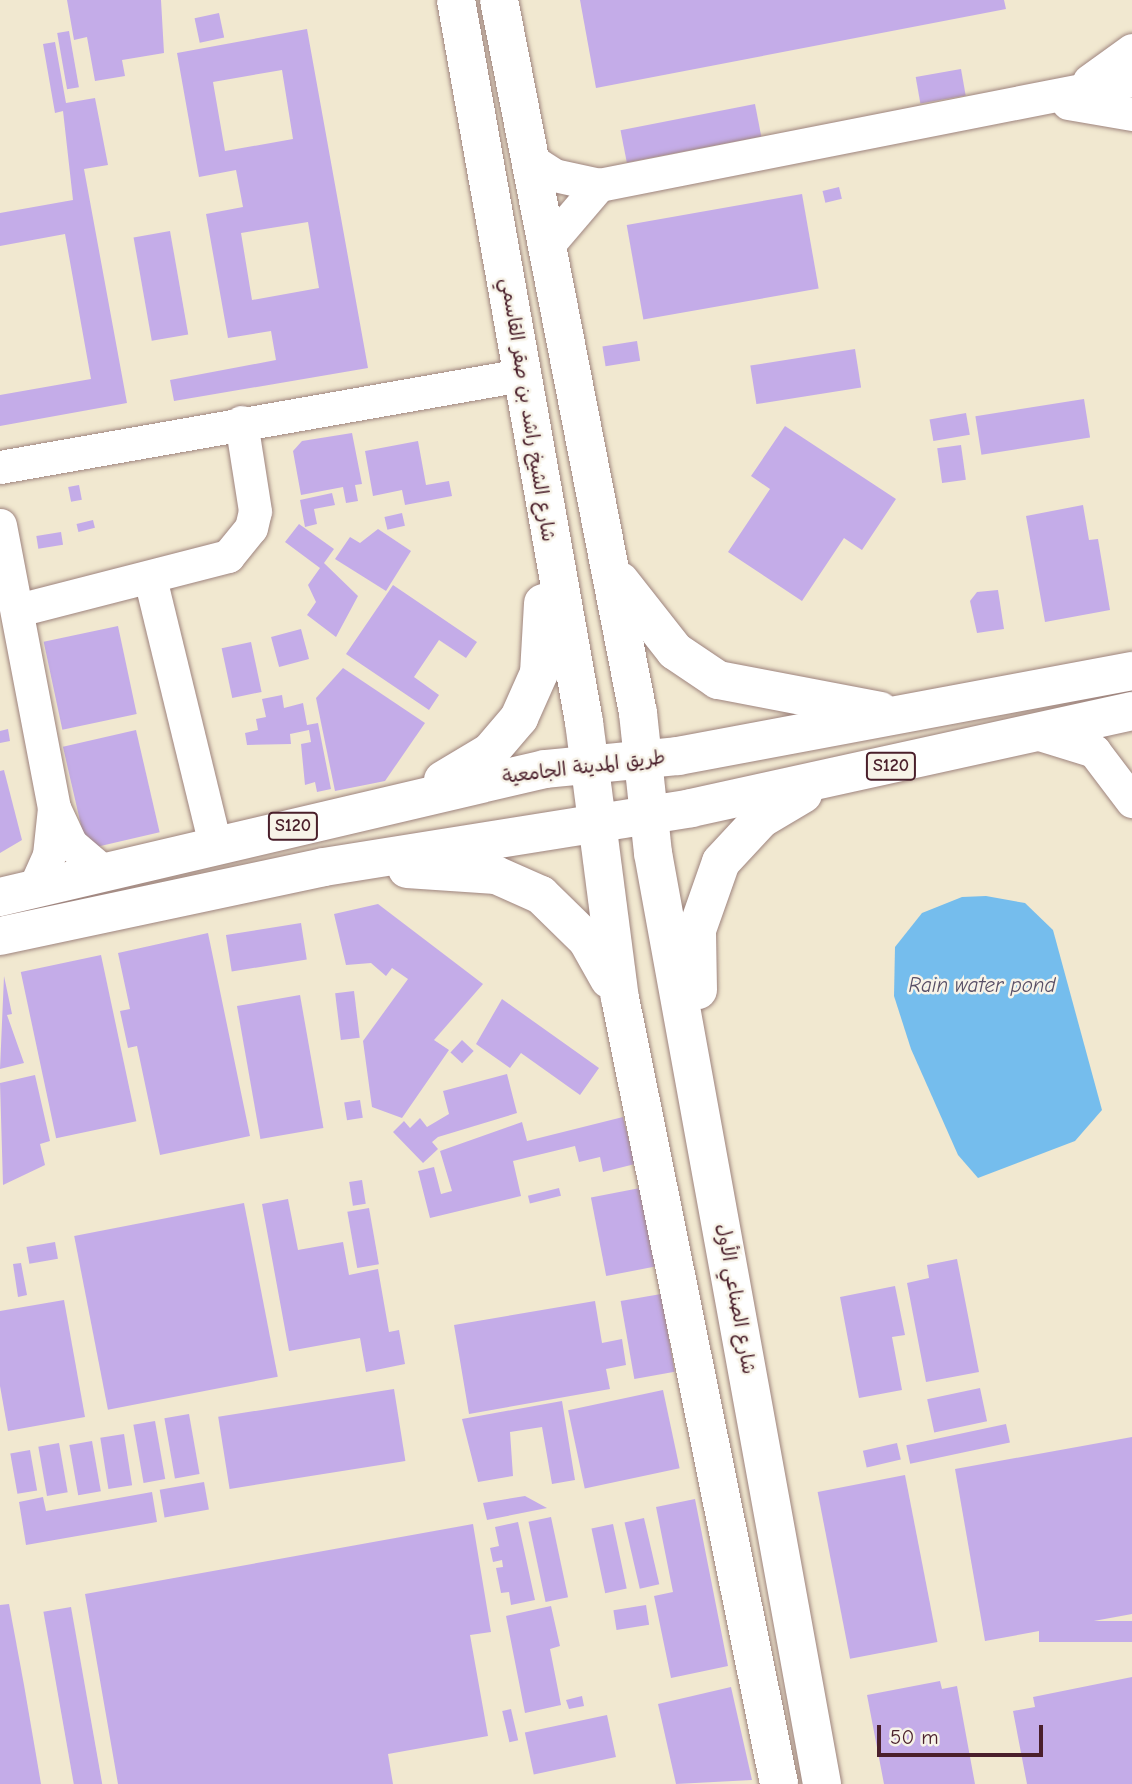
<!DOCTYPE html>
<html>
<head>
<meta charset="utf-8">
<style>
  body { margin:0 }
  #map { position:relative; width:1132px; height:1784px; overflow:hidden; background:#f1e8d0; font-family:"Comic Neue","Playpen Sans Arabic",sans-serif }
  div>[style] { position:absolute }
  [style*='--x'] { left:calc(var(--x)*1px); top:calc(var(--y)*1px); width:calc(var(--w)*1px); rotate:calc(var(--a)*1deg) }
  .water>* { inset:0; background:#75bded }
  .building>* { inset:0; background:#c4ace8; transform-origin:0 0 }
  .roads { filter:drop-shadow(0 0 2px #9e847e) drop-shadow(0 0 2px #9e847e) }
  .minor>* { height:33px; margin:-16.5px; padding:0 16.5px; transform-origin:16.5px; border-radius:16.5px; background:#fff }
  .major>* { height:38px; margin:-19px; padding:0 19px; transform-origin:19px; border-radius:19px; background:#fff }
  span { translate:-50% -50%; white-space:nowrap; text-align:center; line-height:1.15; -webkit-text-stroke:5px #f7f3e8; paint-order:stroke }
  .shield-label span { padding:2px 5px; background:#f7f3e8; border:2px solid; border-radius:5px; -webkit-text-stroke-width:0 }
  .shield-label { font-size:18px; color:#4a1f2b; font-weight:700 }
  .street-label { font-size:19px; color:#4a1f2b }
  .water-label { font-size:21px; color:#574e65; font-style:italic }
  .scale { position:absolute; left:877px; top:1725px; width:166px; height:32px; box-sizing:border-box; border:4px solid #4a1f2b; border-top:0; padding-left:9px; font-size:21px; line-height:24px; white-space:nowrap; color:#4a1f2b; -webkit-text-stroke:5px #f7f3e8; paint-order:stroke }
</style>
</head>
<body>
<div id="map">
  <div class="water">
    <i style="clip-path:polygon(986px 896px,1025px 903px,1053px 930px,1102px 1110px,1075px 1141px,978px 1178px,958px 1155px,911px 1049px,894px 996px,895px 947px,922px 913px,962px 897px)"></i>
  </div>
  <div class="building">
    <i style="clip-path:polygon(67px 0,161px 0,164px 53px,122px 60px,125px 76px,95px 81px,87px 37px,74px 40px)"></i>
    <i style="clip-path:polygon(580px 0,1004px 0,1006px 9px,596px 88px)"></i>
    <i style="left:219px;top:13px;width:25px;height:25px;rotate:78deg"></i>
    <i style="clip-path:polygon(evenodd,307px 29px,368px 368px,174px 401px,170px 380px,276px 360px,271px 331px,228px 338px,206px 214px,243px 207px,236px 170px,199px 177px,177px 53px,307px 29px,282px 70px,293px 139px,225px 151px,213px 82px,282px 70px,307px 29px,308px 222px,319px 288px,252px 300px,241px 233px,308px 222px)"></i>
    <i style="left:69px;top:31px;width:57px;height:12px;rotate:80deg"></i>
    <i style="clip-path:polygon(55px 42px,66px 103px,95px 98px,108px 165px,84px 169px,127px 403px,0 426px,0 395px,91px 379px,65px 234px,0 246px,0 213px,73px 200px,63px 111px,55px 113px,43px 44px)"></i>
    <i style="left:961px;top:69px;width:27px;height:46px;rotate:80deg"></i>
    <i style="left:755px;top:104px;width:33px;height:137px;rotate:79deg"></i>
    <i style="left:839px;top:187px;width:12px;height:17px;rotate:76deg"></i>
    <i style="left:802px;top:194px;width:96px;height:178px;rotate:80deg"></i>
    <i style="left:170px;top:231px;width:105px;height:37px;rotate:80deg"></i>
    <i style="left:637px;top:341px;width:20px;height:35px;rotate:81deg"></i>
    <i style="left:855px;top:349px;width:39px;height:106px;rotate:81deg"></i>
    <i style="left:1084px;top:399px;width:39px;height:110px;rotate:81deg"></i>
    <i style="left:966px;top:413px;width:22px;height:37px;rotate:80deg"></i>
    <i style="clip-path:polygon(785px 426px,896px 499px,862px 550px,844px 538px,802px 601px,728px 552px,770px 489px,751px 476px)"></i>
    <i style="clip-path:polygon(352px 433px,362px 484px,355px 485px,358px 501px,346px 503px,343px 487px,301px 495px,293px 451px,302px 441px)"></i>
    <i style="clip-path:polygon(418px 441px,426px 485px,449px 481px,452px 496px,405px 505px,402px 490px,373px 496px,365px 451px)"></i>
    <i style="left:961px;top:445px;width:35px;height:24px;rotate:82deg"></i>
    <i style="left:79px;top:485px;width:15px;height:11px;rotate:79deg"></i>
    <i style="clip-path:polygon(332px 493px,335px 505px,314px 509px,317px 524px,305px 527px,300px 500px)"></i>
    <i style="clip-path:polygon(1083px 505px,1089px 540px,1098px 539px,1110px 610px,1045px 622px,1026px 516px)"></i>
    <i style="left:402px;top:513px;width:13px;height:18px;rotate:77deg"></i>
    <i style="left:93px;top:520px;width:8px;height:17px;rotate:76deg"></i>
    <i style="clip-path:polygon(299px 524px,334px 549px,324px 563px,358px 596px,336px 637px,307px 615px,316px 602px,308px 585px,320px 568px,285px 542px)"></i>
    <i style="clip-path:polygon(378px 529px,411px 551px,386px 591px,335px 559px,350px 537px,360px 543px)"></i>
    <i style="left:61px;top:532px;width:13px;height:25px;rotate:81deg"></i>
    <i style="clip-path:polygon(393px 585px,477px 642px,466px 658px,439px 640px,414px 677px,439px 695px,429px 710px,346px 654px)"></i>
    <i style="clip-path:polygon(998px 590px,1004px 629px,977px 633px,970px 601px,977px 592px)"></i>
    <i style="left:118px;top:626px;width:90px;height:76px;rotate:78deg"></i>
    <i style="left:301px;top:629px;width:31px;height:31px;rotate:75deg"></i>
    <i style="left:251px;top:642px;width:51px;height:30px;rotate:78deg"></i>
    <i style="clip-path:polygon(343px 668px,425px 723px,385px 781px,335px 791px,316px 698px)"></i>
    <i style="clip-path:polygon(282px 695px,284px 708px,303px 703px,307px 725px,318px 723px,331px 789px,317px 792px,315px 782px,305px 785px,301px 744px,311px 742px,309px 730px,290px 734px,291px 744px,247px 745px,245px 733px,258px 730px,256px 719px,266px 717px,262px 699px)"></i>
    <i style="clip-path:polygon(8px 729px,10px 741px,0 743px,0 731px)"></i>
    <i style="left:136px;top:730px;width:105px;height:75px;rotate:77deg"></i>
    <i style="clip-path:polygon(4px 770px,22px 840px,0 853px,0 771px)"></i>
    <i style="clip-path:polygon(378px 904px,483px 984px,434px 1040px,449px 1050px,402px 1118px,372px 1107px,363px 1041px,408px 979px,392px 968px,386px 976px,371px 963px,346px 965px,334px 914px)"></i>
    <i style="left:301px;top:923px;width:37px;height:76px;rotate:81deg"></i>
    <i style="clip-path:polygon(208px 933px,250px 1136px,160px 1155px,137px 1046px,128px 1048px,120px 1011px,130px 1009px,118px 953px)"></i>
    <i style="left:101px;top:955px;width:170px;height:82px;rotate:78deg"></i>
    <i style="clip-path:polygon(4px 976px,12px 1014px,7px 1015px,24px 1063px,0 1069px)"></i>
    <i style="left:354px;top:991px;width:47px;height:19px;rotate:83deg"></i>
    <i style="left:300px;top:995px;width:135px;height:64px;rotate:80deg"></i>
    <i style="clip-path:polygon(502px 999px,599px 1068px,580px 1095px,521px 1053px,510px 1068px,476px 1044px)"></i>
    <i style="left:462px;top:1040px;width:16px;height:17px;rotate:43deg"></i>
    <i style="clip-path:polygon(507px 1074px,517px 1113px,438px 1137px,432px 1142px,438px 1149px,423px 1163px,393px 1132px,404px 1121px,410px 1128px,420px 1118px,427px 1127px,449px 1114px,443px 1091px)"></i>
    <i style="clip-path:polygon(35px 1075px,50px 1141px,40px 1144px,45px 1165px,3px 1185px,0 1083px)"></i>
    <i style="left:360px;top:1100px;width:18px;height:16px;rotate:81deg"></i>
    <i style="clip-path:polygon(623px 1117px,635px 1164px,603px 1172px,600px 1157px,579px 1162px,575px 1146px,513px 1161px,521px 1196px,430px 1218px,418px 1171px,434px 1167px,441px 1194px,452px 1191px,440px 1151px,522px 1122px,527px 1141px)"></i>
    <i style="left:362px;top:1180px;width:24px;height:13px;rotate:81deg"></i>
    <i style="left:559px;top:1188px;width:8px;height:32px;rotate:76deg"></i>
    <i style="left:640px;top:1188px;width:80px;height:50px;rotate:79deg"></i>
    <i style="clip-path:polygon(288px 1199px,298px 1250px,343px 1242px,349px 1275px,378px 1269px,389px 1332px,399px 1330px,405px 1364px,366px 1372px,360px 1338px,289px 1351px,262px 1204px)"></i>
    <i style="left:244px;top:1203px;width:177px;height:173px;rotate:79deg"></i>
    <i style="left:369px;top:1208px;width:57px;height:22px;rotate:80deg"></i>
    <i style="left:55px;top:1242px;width:17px;height:29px;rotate:80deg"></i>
    <i style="clip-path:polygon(957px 1259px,979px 1372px,926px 1382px,907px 1283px,929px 1278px,927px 1265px)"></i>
    <i style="clip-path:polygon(21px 1263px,27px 1295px,18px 1297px,13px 1264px)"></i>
    <i style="clip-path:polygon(895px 1286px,905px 1335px,892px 1337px,902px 1390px,859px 1398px,840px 1297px)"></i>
    <i style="left:661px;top:1294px;width:79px;height:41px;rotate:80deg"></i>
    <i style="clip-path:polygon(64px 1300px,85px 1417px,8px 1431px,0 1386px,0 1311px)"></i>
    <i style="clip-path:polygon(595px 1301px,602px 1343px,622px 1339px,626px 1365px,606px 1369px,610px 1389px,469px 1414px,454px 1325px)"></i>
    <i style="left:980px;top:1388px;width:34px;height:54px;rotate:78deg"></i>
    <i style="left:394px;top:1389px;width:73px;height:178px;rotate:81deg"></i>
    <i style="left:663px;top:1390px;width:80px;height:97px;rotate:78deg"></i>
    <i style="clip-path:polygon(562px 1401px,575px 1480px,552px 1484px,542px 1427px,510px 1432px,513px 1476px,478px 1482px,462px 1419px)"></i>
    <i style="left:189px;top:1414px;width:61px;height:25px;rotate:80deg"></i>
    <i style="left:155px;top:1421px;width:59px;height:22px;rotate:80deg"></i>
    <i style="left:1006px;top:1424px;width:19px;height:102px;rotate:78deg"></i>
    <i style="left:124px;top:1434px;width:52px;height:24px;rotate:81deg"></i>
    <i style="clip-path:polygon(1132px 1437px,1132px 1614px,985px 1641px,955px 1469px)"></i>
    <i style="left:92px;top:1441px;width:51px;height:23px;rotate:80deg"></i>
    <i style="left:59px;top:1443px;width:50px;height:21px;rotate:80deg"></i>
    <i style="left:897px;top:1443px;width:17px;height:35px;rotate:77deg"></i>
    <i style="left:30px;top:1450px;width:41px;height:20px;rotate:80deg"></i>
    <i style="left:905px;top:1475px;width:170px;height:89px;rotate:79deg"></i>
    <i style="left:204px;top:1482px;width:28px;height:45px;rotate:80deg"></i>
    <i style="clip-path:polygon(152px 1492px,157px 1522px,26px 1545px,19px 1502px,43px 1497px,46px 1511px)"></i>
    <i style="clip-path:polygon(525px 1496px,547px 1508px,487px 1520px,483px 1503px)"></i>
    <i style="clip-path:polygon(695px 1499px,728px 1666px,671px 1678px,654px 1596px,673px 1592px,656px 1507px)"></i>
    <i style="left:551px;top:1517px;width:82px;height:23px;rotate:78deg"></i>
    <i style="left:644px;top:1518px;width:68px;height:20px;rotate:77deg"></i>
    <i style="clip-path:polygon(518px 1522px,535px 1600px,511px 1605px,509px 1592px,501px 1593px,496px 1568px,503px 1567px,502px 1560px,493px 1562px,490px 1548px,499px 1546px,495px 1527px)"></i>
    <i style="clip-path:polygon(473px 1524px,491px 1632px,470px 1635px,488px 1736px,388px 1754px,393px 1784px,118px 1784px,85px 1594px)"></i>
    <i style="left:613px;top:1524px;width:66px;height:22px;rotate:78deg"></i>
    <i style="clip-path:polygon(9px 1604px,24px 1685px,41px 1784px,0 1784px,0 1605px)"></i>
    <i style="left:646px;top:1605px;width:20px;height:33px;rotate:81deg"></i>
    <i style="clip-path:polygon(551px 1606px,560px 1646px,550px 1649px,561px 1705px,525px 1713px,506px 1616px)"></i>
    <i style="left:71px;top:1607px;width:180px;height:28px;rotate:80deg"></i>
    <i style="left:1132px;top:1621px;width:21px;height:93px;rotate:90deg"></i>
    <i style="clip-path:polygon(1132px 1677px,1132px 1784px,1027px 1784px,1013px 1711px,1035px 1707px,1033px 1697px)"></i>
    <i style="clip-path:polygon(940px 1681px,942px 1689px,957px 1686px,975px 1784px,884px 1784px,867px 1695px)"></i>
    <i style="clip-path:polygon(731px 1687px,752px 1780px,676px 1784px,658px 1704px)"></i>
    <i style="clip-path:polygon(582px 1696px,584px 1706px,569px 1709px,566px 1700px)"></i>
    <i style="left:511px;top:1709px;width:32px;height:9px;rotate:77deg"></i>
    <i style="left:607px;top:1715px;width:43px;height:84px;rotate:78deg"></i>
  </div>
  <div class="roads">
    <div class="minor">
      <i style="--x:1089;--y:81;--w:53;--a:-35.8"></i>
      <i style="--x:1068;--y:103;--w:65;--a:9.8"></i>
      <i style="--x:528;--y:158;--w:31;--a:33"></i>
      <i style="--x:554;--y:175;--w:46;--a:12.5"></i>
      <i style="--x:599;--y:185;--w:543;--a:-11.14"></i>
      <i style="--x:546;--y:247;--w:82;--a:-49.5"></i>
      <i style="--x:0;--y:467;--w:529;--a:-10.01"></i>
      <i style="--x:0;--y:525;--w:288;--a:79.2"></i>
      <i style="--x:54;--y:808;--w:47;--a:96.1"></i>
      <i style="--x:49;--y:855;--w:37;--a:114"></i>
      <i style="--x:150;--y:578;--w:275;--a:76.3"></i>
      <i style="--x:18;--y:610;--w:217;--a:-14.4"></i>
      <i style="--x:228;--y:556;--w:36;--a:-51"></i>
      <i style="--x:251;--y:528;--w:17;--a:-77"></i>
      <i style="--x:255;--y:511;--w:90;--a:-98.9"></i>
      <i style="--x:1036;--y:733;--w:61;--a:17.2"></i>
      <i style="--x:1094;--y:751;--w:63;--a:52.8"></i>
      <i style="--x:54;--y:808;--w:40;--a:65"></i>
      <i style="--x:71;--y:844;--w:45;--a:40.5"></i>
    </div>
    <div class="major">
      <i style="--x:456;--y:0;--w:733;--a:79.95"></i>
      <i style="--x:584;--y:722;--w:278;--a:82.6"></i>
      <i style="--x:620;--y:998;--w:802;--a:78.56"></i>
      <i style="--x:499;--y:0;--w:726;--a:78.97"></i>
      <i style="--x:638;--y:713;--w:141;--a:83.9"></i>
      <i style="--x:653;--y:853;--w:946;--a:79.71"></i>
      <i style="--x:620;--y:581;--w:89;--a:51.8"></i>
      <i style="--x:675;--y:651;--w:52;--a:34"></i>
      <i style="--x:718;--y:680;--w:165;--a:10.8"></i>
      <i style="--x:443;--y:780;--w:55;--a:-30.8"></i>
      <i style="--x:490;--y:752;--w:45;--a:-49.5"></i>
      <i style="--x:519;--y:718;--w:49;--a:-66"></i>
      <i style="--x:539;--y:673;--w:70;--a:-86.7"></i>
      <i style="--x:407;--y:869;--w:89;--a:3.9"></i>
      <i style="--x:496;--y:875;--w:49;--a:24"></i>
      <i style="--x:541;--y:895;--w:64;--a:44.4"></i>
      <i style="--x:587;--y:940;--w:45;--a:60.6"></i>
      <i style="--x:0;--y:897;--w:560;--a:-13.22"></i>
      <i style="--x:545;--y:769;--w:134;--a:-5.6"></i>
      <i style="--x:678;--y:756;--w:462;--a:-10.6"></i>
      <i style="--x:0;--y:936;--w:331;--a:-12"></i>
      <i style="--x:324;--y:867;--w:372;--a:-9.1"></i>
      <i style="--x:691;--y:808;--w:452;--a:-12.4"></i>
      <i style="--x:698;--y:990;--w:60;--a:-91"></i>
      <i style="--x:697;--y:930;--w:72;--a:-70.6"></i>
      <i style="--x:721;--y:862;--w:59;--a:-47.1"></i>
      <i style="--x:761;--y:819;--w:49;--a:-30.8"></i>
    </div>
  </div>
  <div class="shield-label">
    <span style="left:891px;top:766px">S120</span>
    <span style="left:293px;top:826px">S120</span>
  </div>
  <div class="street-label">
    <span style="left:527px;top:410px;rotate:81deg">شارع الشيخ راشد بن صقر القاسمي</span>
    <span style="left:584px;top:768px;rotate:-7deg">طريق المدينة الجامعية</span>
    <span style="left:735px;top:1299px;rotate:80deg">شارع الصناعي الأول</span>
  </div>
  <div class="water-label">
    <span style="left:982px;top:985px">Rain water pond</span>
  </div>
  <div class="scale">50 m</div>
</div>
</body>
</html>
